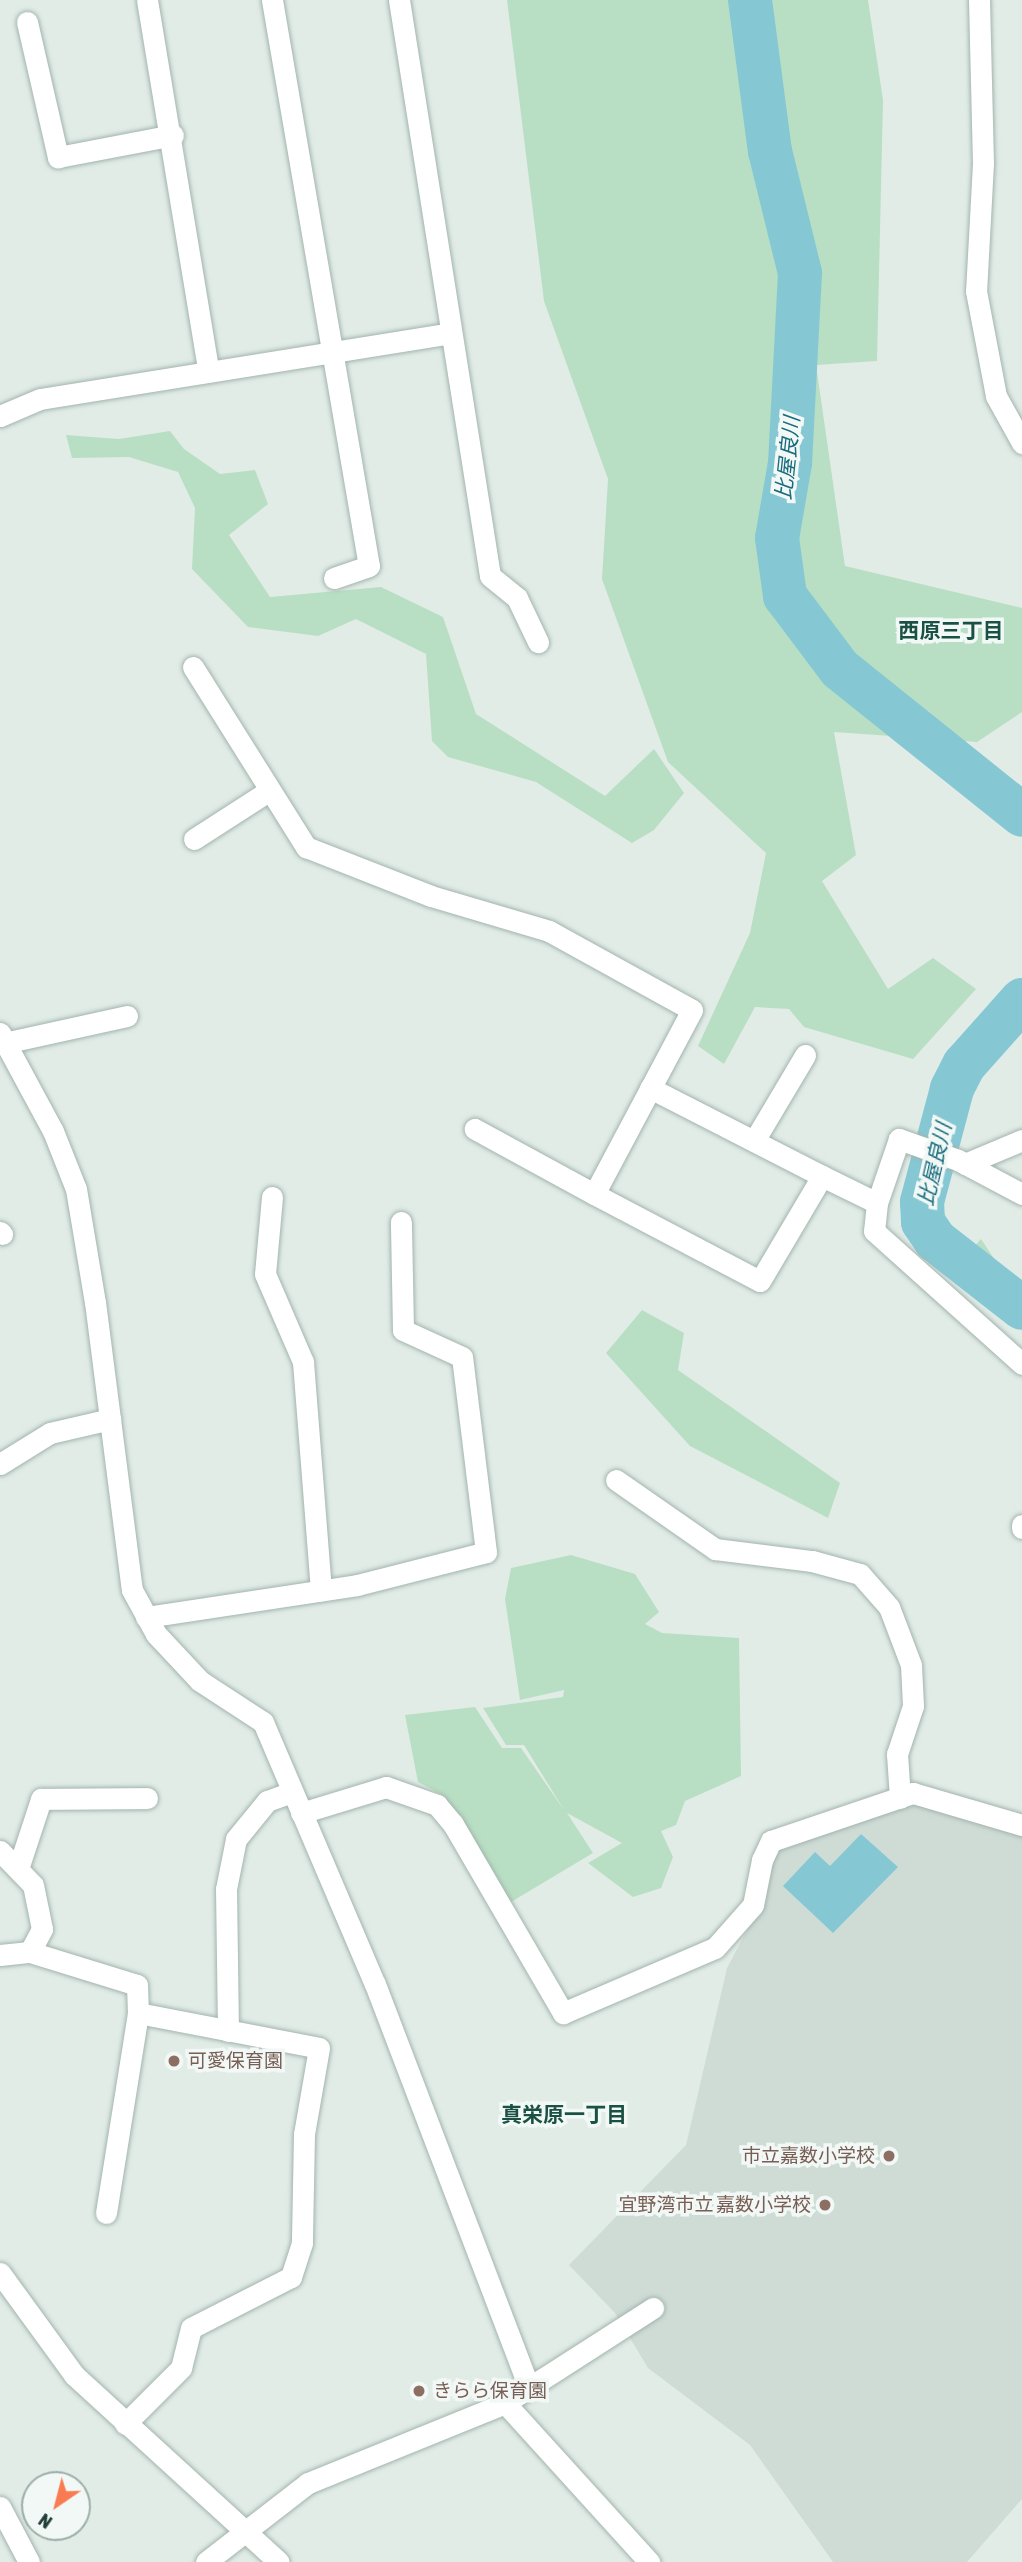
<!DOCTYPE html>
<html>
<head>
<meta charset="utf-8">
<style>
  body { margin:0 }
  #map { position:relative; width:1022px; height:2562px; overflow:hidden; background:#e1ece7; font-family:"Asap Condensed","Noto Sans JP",sans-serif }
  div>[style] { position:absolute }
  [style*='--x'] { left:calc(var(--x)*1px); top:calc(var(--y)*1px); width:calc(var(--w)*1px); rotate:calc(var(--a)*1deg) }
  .built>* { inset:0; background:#cfdcd6 }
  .green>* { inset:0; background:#b8dfc3 }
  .water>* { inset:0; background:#85c8d4 }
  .river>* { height:44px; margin:-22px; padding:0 22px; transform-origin:22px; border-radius:22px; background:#85c8d4 }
  .roads { filter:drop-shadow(0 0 2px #a3b4ae) drop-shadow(0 0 2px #a3b4ae) }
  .street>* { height:21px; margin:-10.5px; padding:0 10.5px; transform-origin:10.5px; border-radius:10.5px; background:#fff }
  .secondary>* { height:21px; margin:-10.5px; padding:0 10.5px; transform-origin:10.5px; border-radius:10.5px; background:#fff }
  .dots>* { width:19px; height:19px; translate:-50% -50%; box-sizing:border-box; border:4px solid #f1f8f5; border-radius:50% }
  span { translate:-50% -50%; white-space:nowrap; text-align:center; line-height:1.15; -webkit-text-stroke:7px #f1f8f5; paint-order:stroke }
  .education-label { font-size:19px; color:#785e54 }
  .left { translate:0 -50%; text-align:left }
  .right { translate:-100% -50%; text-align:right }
  .water-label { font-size:21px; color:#176b7d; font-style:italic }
  .neighbourhood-label { font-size:21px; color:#1b5144; font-weight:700 }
  .north { position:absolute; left:21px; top:2471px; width:70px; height:70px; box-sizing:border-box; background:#f1f8f5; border:2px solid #9daea9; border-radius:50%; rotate:215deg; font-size:19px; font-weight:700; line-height:28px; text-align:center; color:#203e36 }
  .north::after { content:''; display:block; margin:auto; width:24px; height:32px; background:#f97b52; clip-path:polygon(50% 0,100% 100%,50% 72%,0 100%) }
</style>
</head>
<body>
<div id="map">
  <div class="built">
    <i style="clip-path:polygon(914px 1802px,1022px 1836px,1022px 2499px,967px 2562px,833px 2562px,750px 2445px,648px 2368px,615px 2313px,569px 2265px,686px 2145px,727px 1968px,765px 1896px,771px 1865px,783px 1845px)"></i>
  </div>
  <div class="green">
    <i style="clip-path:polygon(507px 0,868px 0,883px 100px,877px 361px,816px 365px,845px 566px,1022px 608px,1022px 712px,977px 742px,834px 732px,856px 855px,822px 881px,888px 989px,933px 958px,976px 989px,913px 1059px,804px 1027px,789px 1009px,755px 1007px,724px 1064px,698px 1046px,750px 933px,766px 853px,668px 762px,602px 579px,608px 479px,544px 301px)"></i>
    <i style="clip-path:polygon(170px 431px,184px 449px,220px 474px,255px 470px,268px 504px,229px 535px,270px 597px,381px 587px,443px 617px,476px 714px,605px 796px,654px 749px,684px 793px,654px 830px,632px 843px,536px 782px,448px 757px,432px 741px,426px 654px,356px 619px,318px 636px,248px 627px,192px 569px,195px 508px,178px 472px,129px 457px,72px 458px,66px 435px,119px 439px)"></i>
    <i style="clip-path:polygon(981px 1239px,1001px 1269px,1022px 1280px,1022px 1326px,956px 1267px)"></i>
    <i style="clip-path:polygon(642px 1310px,684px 1333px,678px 1370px,840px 1483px,828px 1518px,690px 1446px,606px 1353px)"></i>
    <i style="clip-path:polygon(571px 1555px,635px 1574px,659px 1612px,645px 1624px,662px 1633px,739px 1638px,741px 1776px,685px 1801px,676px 1825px,661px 1831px,673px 1857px,661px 1888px,633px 1897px,588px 1863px,622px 1843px,567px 1813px,593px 1853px,511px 1902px,444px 1796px,418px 1782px,405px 1715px,475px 1707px,502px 1748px,521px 1748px,564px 1810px,524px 1745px,506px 1745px,483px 1708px,563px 1697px,564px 1690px,520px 1700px,505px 1599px,511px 1568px)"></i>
  </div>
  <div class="water">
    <i style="clip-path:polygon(861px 1834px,898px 1867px,833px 1933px,783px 1886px,815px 1852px,830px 1866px)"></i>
  </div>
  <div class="river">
    <i style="--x:750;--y:0;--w:152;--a:82.5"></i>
    <i style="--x:770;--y:151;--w:126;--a:76.2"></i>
    <i style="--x:800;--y:273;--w:190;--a:93"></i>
    <i style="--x:790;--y:463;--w:76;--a:99.8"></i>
    <i style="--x:777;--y:538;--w:59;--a:82.1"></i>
    <i style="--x:785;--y:596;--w:91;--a:53"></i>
    <i style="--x:840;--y:669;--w:233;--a:38.7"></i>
    <i style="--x:1022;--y:1000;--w:87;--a:131.7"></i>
    <i style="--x:964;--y:1065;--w:27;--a:117"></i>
    <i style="--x:952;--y:1089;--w:117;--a:104.9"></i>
    <i style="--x:922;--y:1202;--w:20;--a:87"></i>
    <i style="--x:923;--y:1222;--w:22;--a:56"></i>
    <i style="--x:935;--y:1240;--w:110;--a:38"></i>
  </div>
  <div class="roads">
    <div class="street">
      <i style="--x:147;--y:0;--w:375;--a:80.6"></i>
      <i style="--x:272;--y:0;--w:574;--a:80.28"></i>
      <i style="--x:369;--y:566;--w:37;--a:161"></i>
      <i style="--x:399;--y:0;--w:583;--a:81.02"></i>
      <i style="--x:490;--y:576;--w:35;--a:39"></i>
      <i style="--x:517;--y:598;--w:49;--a:64.5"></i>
      <i style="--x:979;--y:0;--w:163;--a:88.6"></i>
      <i style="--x:983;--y:163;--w:128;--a:93.1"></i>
      <i style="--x:976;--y:291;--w:107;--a:79.2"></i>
      <i style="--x:996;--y:396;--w:54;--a:61"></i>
      <i style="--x:27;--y:22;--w:139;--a:77.1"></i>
      <i style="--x:58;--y:157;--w:117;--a:-10.8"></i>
      <i style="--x:0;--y:416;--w:43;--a:-23"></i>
      <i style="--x:40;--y:399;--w:413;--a:-9.1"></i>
      <i style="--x:193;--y:667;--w:213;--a:57.9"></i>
      <i style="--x:306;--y:847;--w:134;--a:21.4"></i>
      <i style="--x:431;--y:896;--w:123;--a:16.5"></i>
      <i style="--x:549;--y:931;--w:163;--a:28.9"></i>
      <i style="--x:692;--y:1010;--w:208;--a:118"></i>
      <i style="--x:594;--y:1194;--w:136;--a:-151.4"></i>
      <i style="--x:194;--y:839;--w:90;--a:-32.8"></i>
      <i style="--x:0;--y:1033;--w:111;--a:61.6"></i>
      <i style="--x:53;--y:1131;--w:62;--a:68.4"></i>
      <i style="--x:76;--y:1189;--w:115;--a:80.5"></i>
      <i style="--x:95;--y:1302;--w:290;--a:82.7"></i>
      <i style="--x:132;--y:1590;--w:50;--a:61.4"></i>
      <i style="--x:156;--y:1634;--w:64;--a:46.9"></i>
      <i style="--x:200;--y:1681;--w:75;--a:33.1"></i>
      <i style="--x:263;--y:1722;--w:285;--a:66.9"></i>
      <i style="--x:375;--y:1984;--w:432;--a:69.1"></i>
      <i style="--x:4;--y:1043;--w:126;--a:-12.4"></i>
      <i style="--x:650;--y:1088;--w:193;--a:27.1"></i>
      <i style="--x:754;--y:1141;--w:100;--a:-59.3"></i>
      <i style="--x:965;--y:1164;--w:62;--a:-22.8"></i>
      <i style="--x:594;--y:1194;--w:187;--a:27.7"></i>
      <i style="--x:760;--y:1281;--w:122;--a:-59.4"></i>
      <i style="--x:822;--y:1176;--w:61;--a:26.1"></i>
      <i style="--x:1022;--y:1194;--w:72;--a:-152"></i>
      <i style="--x:958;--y:1160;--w:63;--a:-160.4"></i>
      <i style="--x:899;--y:1139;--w:68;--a:109"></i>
      <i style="--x:877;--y:1203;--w:28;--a:96"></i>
      <i style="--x:874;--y:1231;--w:199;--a:41.9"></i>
      <i style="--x:272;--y:1197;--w:77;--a:95.2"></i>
      <i style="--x:265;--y:1274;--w:96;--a:66.6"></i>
      <i style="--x:303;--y:1362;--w:229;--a:85.5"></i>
      <i style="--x:0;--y:1232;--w:3;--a:45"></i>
      <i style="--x:0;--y:1464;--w:59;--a:-31.8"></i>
      <i style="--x:50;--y:1433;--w:62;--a:-13.1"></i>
      <i style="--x:616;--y:1480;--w:121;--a:34.9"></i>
      <i style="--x:715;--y:1549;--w:98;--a:7.1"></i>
      <i style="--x:812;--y:1561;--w:50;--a:15.2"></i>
      <i style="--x:860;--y:1574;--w:44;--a:48.7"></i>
      <i style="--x:889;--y:1607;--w:62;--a:69.2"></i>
      <i style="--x:911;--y:1665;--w:41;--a:87.2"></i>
      <i style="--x:913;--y:1706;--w:51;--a:108.4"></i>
      <i style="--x:897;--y:1754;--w:44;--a:86.1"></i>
      <i style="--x:1022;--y:1525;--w:3;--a:90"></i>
      <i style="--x:146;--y:1617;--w:213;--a:-8.6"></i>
      <i style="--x:357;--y:1585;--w:133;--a:-14.3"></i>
      <i style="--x:486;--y:1552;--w:196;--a:-97"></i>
      <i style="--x:462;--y:1357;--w:65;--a:-155.4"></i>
      <i style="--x:403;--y:1330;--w:108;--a:-91.1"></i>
      <i style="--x:301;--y:1813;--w:89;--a:-17"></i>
      <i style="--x:386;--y:1787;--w:54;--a:19.4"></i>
      <i style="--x:437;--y:1805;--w:25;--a:50"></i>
      <i style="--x:453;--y:1824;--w:219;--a:59.8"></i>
      <i style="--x:563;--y:2013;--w:165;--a:-23.2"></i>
      <i style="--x:715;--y:1948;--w:57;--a:-48.5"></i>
      <i style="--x:753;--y:1905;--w:46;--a:-78.7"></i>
      <i style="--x:762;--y:1860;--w:21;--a:-65"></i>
      <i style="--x:771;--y:1841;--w:150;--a:-18.7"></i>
      <i style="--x:913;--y:1793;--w:114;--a:16.4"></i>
      <i style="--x:0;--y:1851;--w:47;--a:45.9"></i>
      <i style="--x:33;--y:1885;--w:45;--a:78.4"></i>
      <i style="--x:42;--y:1929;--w:26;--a:118"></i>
      <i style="--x:18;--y:1869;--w:74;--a:-71.8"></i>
      <i style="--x:41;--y:1799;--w:106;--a:-0.5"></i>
      <i style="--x:0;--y:1955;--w:30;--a:-6"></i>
      <i style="--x:30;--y:1952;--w:112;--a:17.1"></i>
      <i style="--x:137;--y:1985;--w:28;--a:88"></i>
      <i style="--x:138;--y:2013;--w:184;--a:10.9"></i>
      <i style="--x:319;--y:2048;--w:87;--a:99.9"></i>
      <i style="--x:304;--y:2134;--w:109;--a:91.1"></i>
      <i style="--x:302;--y:2243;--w:36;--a:108"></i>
      <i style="--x:291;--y:2277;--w:112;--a:153"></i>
      <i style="--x:191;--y:2328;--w:41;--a:104"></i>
      <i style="--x:181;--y:2368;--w:79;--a:135"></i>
      <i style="--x:228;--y:2031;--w:142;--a:-90.8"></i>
      <i style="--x:226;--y:1889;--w:51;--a:-78.7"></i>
      <i style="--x:236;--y:1839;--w:49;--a:-50.8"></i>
      <i style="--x:267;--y:1801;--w:27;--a:-20"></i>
      <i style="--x:106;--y:2213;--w:203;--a:-80.9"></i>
      <i style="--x:0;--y:2273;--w:126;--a:54"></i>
      <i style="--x:74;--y:2375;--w:277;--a:42.4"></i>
      <i style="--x:505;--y:2403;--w:215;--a:47.8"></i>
    </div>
    <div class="secondary">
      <i style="--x:0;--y:2507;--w:62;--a:62.2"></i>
      <i style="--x:206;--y:2562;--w:129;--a:-37.8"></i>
      <i style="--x:308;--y:2483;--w:213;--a:-22.1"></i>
      <i style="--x:505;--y:2403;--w:176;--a:-32.7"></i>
    </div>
  </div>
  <div class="dots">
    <i style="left:174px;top:2061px;background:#8d6e63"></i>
    <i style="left:889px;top:2156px;background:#8d6e63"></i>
    <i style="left:825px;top:2205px;background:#8d6e63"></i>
    <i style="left:419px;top:2391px;background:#8d6e63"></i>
  </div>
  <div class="education-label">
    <span class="left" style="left:188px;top:2061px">可愛保育園</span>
    <span class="right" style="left:875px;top:2156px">市立嘉数小学校</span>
    <span class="right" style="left:811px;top:2205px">宜野湾市立 嘉数小学校</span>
    <span class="left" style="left:433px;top:2391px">きらら保育園</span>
  </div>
  <div class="water-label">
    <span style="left:787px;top:458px;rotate:-84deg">比屋良川</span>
    <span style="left:934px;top:1164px;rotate:-77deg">比屋良川</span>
  </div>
  <div class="neighbourhood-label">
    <span style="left:951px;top:630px">西原三丁目</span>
    <span style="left:564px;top:2114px">真栄原一丁目</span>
  </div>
  <div class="north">N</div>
</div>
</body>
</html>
